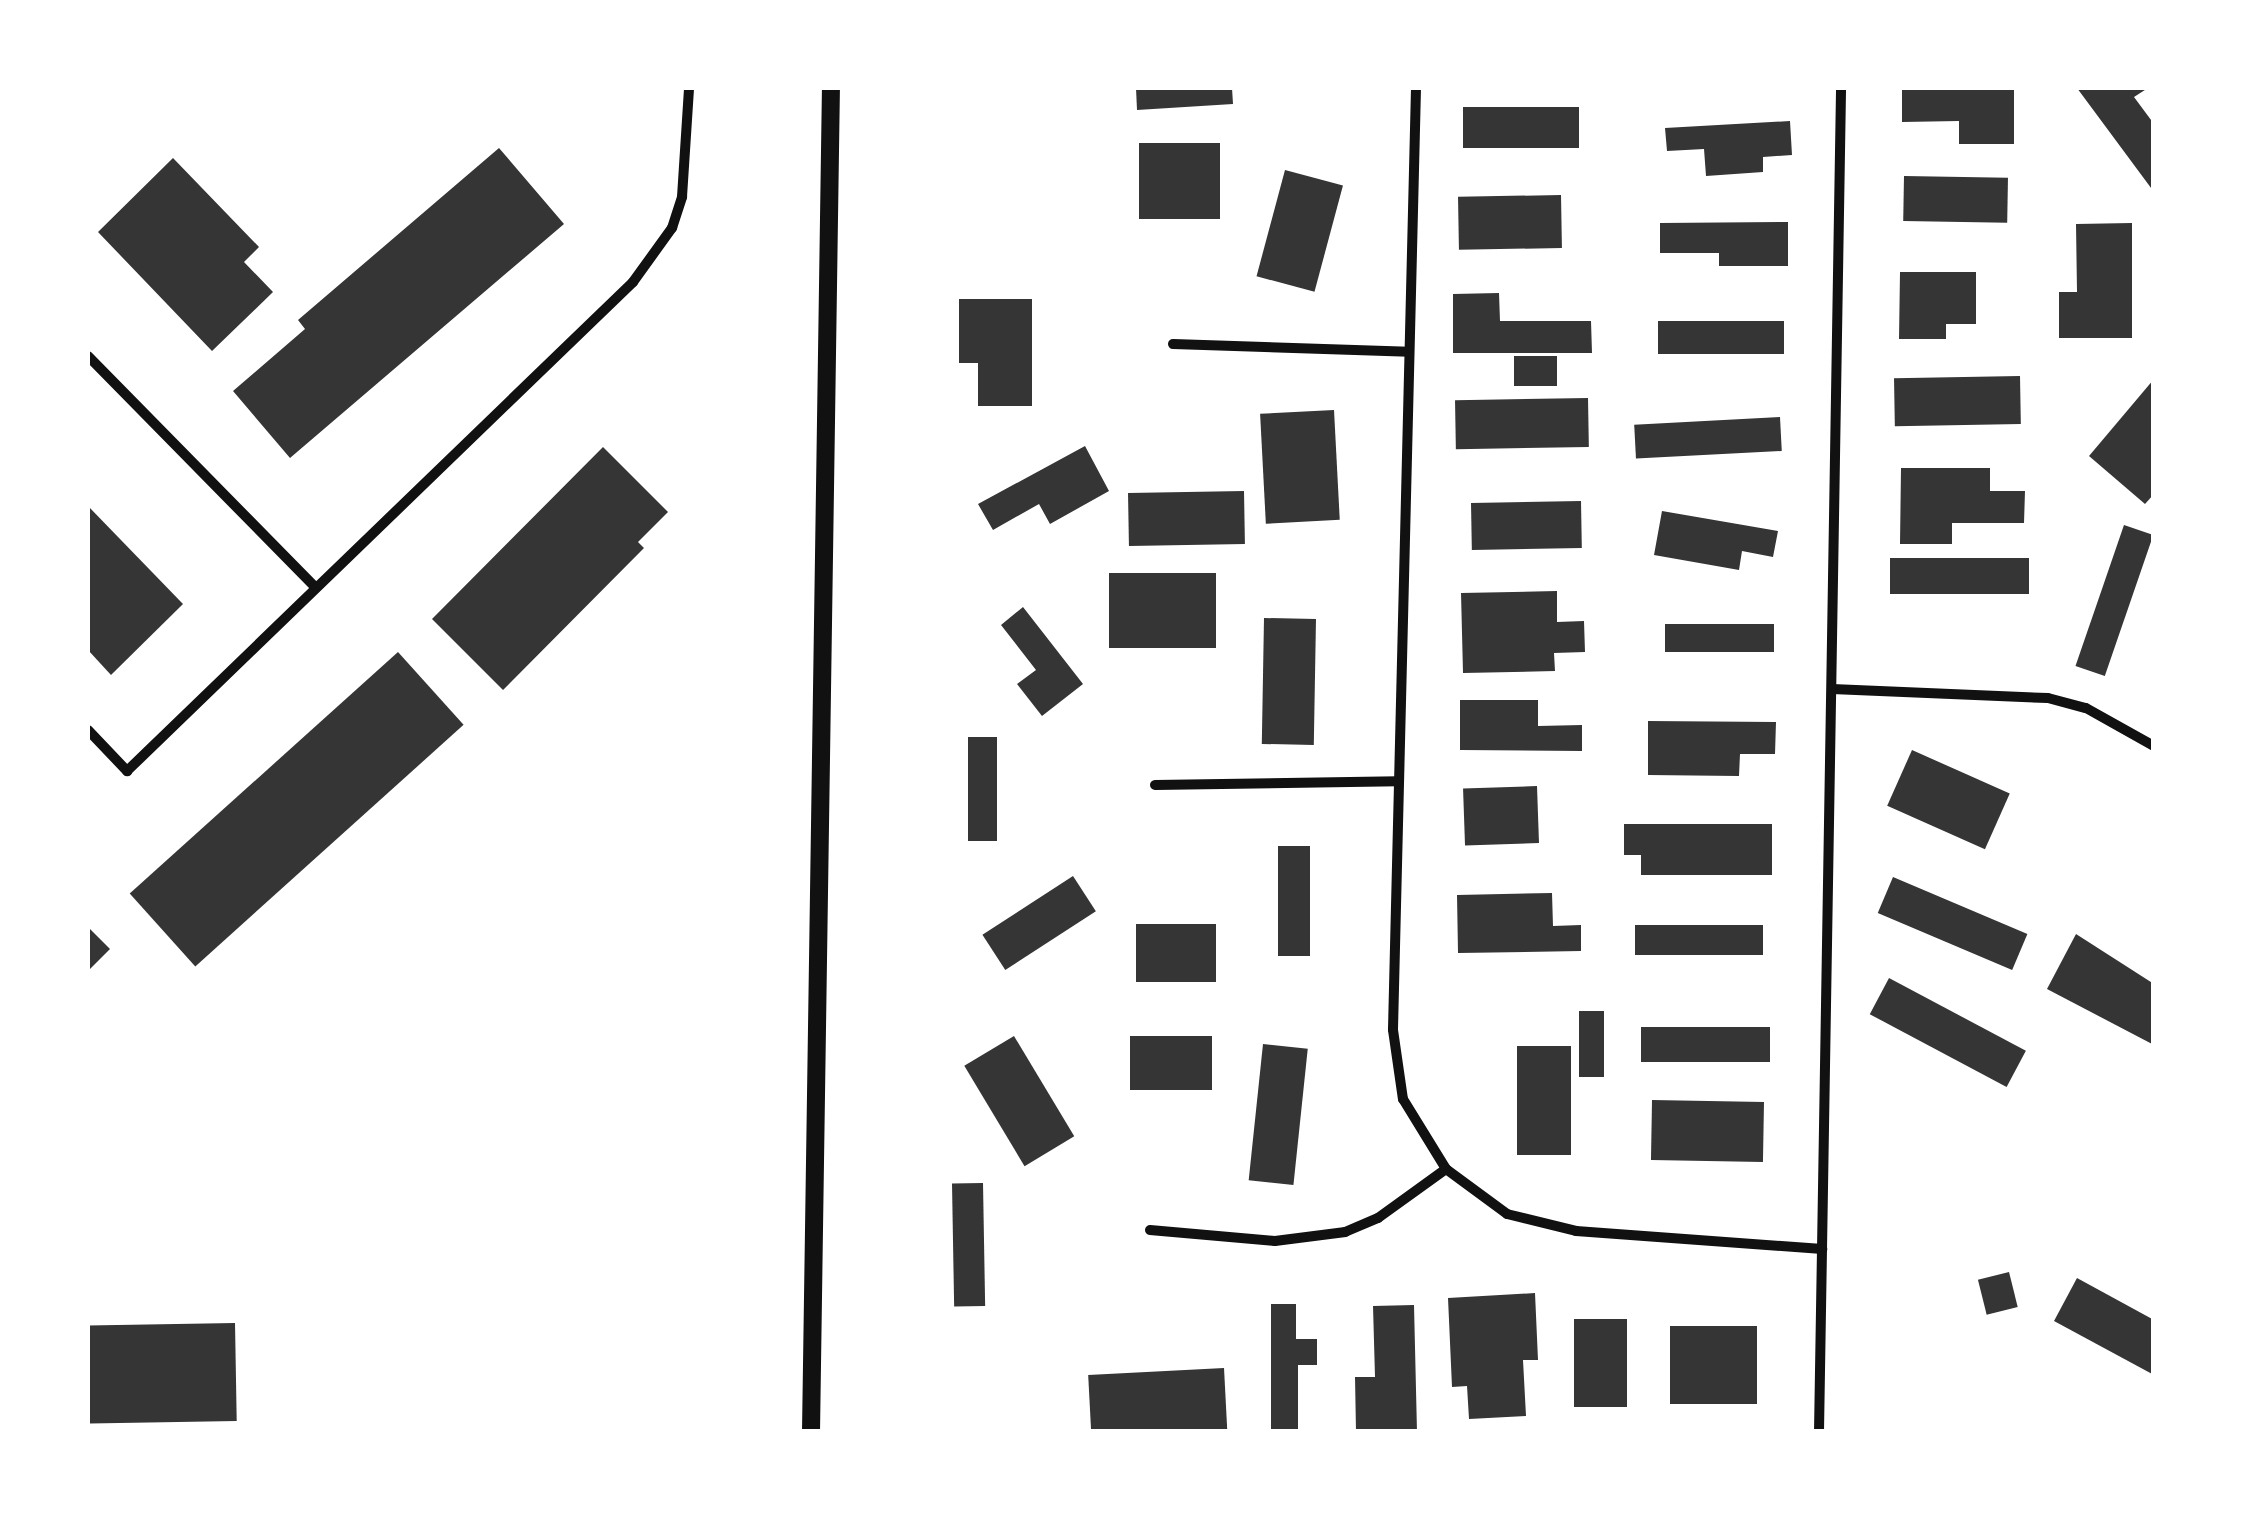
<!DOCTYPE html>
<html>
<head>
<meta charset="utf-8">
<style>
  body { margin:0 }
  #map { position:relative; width:2241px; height:1519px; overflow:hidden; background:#fff; font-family:"Alegreya Sans",sans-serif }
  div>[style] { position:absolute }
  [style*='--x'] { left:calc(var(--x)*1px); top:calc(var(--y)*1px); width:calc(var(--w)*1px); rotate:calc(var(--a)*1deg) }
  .building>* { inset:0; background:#353535; transform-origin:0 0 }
  .minor>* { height:10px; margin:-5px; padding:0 5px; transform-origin:5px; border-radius:5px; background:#111 }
  .tertiary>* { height:18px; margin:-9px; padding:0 9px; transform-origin:9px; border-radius:9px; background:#111 }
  span { translate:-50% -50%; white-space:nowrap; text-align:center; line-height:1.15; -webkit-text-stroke:8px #fff; paint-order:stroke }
  .frame { position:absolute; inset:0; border:90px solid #fff; pointer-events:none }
</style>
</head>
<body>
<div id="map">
  <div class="building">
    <i style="clip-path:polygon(1136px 88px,1232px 88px,1233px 104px,1137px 110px)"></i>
    <i style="clip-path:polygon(1902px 88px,2014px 88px,2014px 144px,1959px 144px,1959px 121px,1902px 122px)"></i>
    <i style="clip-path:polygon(2077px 88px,2148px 88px,2134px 97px,2154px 124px,2154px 192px)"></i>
    <i style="left:1579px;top:107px;width:41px;height:116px;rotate:90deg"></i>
    <i style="clip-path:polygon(1790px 121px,1792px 155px,1763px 157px,1763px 172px,1706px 176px,1704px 149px,1667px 151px,1665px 128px)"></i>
    <i style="left:1139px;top:143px;width:81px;height:76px"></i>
    <i style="clip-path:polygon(499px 148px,564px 224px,290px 458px,233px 391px,305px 329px,298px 320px)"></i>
    <i style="clip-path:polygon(173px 158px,259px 247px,244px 262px,273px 292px,212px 351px,98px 232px)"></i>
    <i style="left:1285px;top:170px;width:60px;height:110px;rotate:15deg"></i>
    <i style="left:1904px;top:176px;width:104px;height:45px;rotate:1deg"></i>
    <i style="left:1561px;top:195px;width:53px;height:103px;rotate:89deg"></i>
    <i style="clip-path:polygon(1788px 222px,1788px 266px,1719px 266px,1719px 253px,1660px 253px,1660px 223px)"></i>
    <i style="clip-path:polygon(2132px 223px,2132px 338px,2059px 338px,2059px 292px,2077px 292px,2076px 224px)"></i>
    <i style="clip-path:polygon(1900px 272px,1976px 272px,1976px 324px,1946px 324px,1946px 339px,1899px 339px)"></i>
    <i style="clip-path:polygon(1499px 293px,1500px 321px,1591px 321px,1592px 353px,1453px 353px,1453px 294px)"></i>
    <i style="clip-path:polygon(959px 299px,1032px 299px,1032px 406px,978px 406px,978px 363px,959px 363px)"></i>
    <i style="left:1784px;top:321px;width:33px;height:126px;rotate:90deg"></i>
    <i style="left:1514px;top:356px;width:43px;height:30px"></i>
    <i style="left:2020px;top:376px;width:48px;height:126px;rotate:89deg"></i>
    <i style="clip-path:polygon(2154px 379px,2154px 494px,2145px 504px,2089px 456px)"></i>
    <i style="left:1588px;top:398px;width:49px;height:133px;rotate:89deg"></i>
    <i style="left:1334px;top:410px;width:110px;height:74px;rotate:87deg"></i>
    <i style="left:1780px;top:417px;width:34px;height:146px;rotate:87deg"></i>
    <i style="clip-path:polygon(1085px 446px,1109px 491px,1050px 524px,1039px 504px,993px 530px,978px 504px)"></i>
    <i style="clip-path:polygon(603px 447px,668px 512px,638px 542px,644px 548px,503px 690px,432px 619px)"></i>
    <i style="clip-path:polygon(1901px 468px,1990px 468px,1990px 491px,2025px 491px,2024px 523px,1952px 523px,1952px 544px,1900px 544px)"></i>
    <i style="left:1244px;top:491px;width:53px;height:116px;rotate:89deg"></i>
    <i style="left:1581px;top:501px;width:47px;height:110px;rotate:89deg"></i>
    <i style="clip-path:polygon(88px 506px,183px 604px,111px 675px,88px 650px)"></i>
    <i style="clip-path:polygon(1662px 511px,1778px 531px,1773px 557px,1742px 551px,1739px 570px,1654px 555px)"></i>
    <i style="left:2124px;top:525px;width:31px;height:149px;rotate:19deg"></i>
    <i style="left:1890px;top:558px;width:139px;height:36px"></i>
    <i style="left:1216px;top:573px;width:75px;height:107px;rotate:90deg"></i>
    <i style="clip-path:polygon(1557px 591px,1557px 622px,1584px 621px,1585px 652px,1554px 653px,1555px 671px,1463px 673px,1461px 593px)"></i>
    <i style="clip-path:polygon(1023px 607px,1083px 684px,1042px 716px,1017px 684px,1036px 670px,1001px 625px)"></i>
    <i style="left:1264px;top:618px;width:52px;height:126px;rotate:1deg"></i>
    <i style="left:1665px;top:624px;width:109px;height:28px"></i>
    <i style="left:398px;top:652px;width:98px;height:361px;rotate:48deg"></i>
    <i style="clip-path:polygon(1460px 700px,1538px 700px,1538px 726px,1582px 725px,1582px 751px,1460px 750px)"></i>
    <i style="clip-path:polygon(1648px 721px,1776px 722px,1775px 754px,1740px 754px,1739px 776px,1648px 775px)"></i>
    <i style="left:968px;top:737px;width:29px;height:104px"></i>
    <i style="left:1912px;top:750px;width:107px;height:61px;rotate:24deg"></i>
    <i style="left:1537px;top:786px;width:57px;height:74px;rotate:88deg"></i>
    <i style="clip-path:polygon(1624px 824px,1772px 824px,1772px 875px,1641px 875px,1641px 855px,1624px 855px)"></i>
    <i style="left:1278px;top:846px;width:32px;height:110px"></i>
    <i style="left:1073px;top:876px;width:42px;height:108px;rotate:57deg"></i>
    <i style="left:1893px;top:877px;width:146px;height:39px;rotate:23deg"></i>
    <i style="clip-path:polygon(1552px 893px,1553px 926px,1581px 925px,1581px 951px,1458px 953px,1457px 895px)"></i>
    <i style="left:1136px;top:924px;width:80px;height:58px"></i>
    <i style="left:1763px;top:925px;width:30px;height:128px;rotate:90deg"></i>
    <i style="clip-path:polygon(88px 927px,110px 949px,88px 971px)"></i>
    <i style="clip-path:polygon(2076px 934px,2154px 984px,2154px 1045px,2047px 989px)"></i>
    <i style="left:1889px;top:978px;width:155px;height:41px;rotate:28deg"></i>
    <i style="left:1579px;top:1011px;width:25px;height:66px"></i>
    <i style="left:1641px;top:1027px;width:129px;height:35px"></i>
    <i style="left:1014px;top:1036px;width:117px;height:58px;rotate:59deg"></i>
    <i style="left:1130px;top:1036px;width:82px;height:54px"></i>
    <i style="left:1263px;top:1044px;width:45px;height:137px;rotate:6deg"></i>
    <i style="left:1517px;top:1046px;width:54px;height:109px"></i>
    <i style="left:1764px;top:1102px;width:60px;height:112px;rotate:91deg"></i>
    <i style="left:983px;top:1183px;width:123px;height:31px;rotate:89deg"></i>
    <i style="left:2009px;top:1272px;width:36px;height:32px;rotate:76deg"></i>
    <i style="clip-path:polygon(2077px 1278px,2154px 1320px,2154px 1375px,2054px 1321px)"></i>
    <i style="clip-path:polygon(1535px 1293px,1538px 1360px,1523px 1360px,1526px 1416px,1469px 1419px,1467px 1386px,1452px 1387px,1448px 1298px)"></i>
    <i style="clip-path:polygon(1271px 1304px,1296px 1304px,1296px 1339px,1317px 1339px,1317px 1365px,1298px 1365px,1298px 1432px,1271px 1432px)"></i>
    <i style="clip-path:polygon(1414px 1305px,1417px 1432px,1356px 1432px,1355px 1377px,1375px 1377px,1373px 1306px)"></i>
    <i style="left:1574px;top:1319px;width:53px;height:88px"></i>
    <i style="left:235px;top:1323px;width:98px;height:147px;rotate:89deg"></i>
    <i style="left:1670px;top:1326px;width:87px;height:78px"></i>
    <i style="left:1224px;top:1368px;width:64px;height:136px;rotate:87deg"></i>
  </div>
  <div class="minor">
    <i style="--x:1416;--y:88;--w:942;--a:91.4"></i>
    <i style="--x:1393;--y:1030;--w:70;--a:81.8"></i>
    <i style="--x:1403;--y:1099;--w:82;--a:58.4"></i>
    <i style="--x:1446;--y:1169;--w:76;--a:36.4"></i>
    <i style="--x:1507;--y:1214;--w:71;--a:13.8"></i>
    <i style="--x:1576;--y:1231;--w:247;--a:4.2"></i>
    <i style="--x:1173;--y:344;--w:236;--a:1.9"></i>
    <i style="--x:88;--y:356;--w:325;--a:45.5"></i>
    <i style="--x:1832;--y:689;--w:216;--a:2.4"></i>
    <i style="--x:2048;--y:698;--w:39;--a:15"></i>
    <i style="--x:2086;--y:708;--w:78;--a:29.2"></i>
    <i style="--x:88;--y:730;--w:57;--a:46.4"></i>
    <i style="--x:127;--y:771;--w:704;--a:-44.02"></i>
    <i style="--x:633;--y:282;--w:67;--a:-54.2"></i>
    <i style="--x:672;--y:228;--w:33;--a:-72"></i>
    <i style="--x:682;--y:197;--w:109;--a:-86.3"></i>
    <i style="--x:1155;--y:785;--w:243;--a:-0.9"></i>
    <i style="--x:1150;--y:1230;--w:125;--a:5"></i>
    <i style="--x:1275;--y:1241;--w:71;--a:-7.3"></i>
    <i style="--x:1345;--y:1232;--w:36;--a:-23"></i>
    <i style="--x:1378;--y:1218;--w:84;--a:-35.8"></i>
    <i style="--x:1819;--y:1432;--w:1344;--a:-89.06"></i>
  </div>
  <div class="tertiary">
    <i style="--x:811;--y:1432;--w:1344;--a:-89.15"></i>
  </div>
  <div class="frame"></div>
</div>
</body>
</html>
